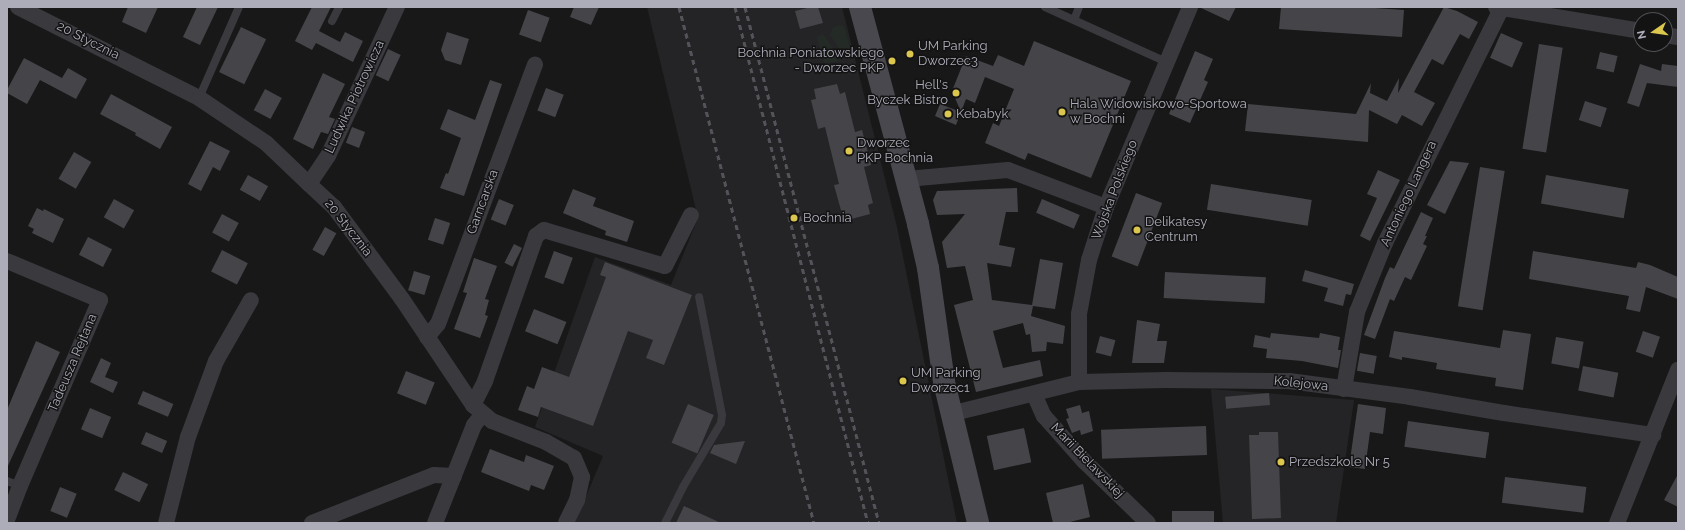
<!DOCTYPE html>
<html>
<head>
<meta charset="utf-8">
<style>
  body { margin:0 }
  #map { position:relative; width:1685px; height:530px; overflow:hidden; background:#181819; font-family:Raleway,sans-serif }
  div>[style] { position:absolute }
  [style*='--x'] { left:calc(var(--x)*1px); top:calc(var(--y)*1px); width:calc(var(--w)*1px); rotate:calc(var(--a)*1deg) }
  .built>* { inset:0; background:#242426 }
  .green>* { inset:0; background:#242b26 }
  .building>* { inset:0; background:#454549; transform-origin:0 0 }
  .service>* { height:8px; margin:-4px; padding:0 4px; transform-origin:4px; border-radius:4px; background:#39393e }
  .minor>* { height:16px; margin:-8px; padding:0 8px; transform-origin:8px; border-radius:8px; background:#39393e }
  .secondary>* { height:22px; margin:-11px; padding:0 11px; transform-origin:11px; border-radius:11px; background:#48484e }
  .rail>* { height:3px; margin-top:-1.5px; transform-origin:0; background:repeating-linear-gradient(90deg,#535359 0 5px,transparent 0 9px) }
  .dots>* { width:11px; height:11px; translate:-50% -50%; box-sizing:border-box; border:2px solid #131314; border-radius:50% }
  span { translate:-50% -50%; white-space:nowrap; text-align:center; line-height:1.15; -webkit-text-stroke:3px #131314; paint-order:stroke }
  .street-label { font-size:13px; color:#acadb8 }
  .poi-label { font-size:13px; color:#acadb8 }
  .left { translate:0 -50%; text-align:left }
  .right { translate:-100% -50%; text-align:right }
  .frame { position:absolute; inset:0; border:8px solid #acadb8; pointer-events:none }
  .north { position:absolute; left:1633px; top:12px; width:40px; height:40px; box-sizing:border-box; background:#131314; border:1px solid #505156; border-radius:50%; rotate:257deg; font-size:11px; font-weight:700; line-height:16px; text-align:center; color:#acadb8 }
  .north::after { content:''; display:block; margin:auto; width:14px; height:18px; background:#dbc74e; clip-path:polygon(50% 0,100% 100%,50% 72%,0 100%) }
</style>
</head>
<body>
<div id="map">
  <div class="built">
    <i style="clip-path:polygon(647px 7px,842px 7px,897px 227px,957px 523px,575px 523px,603px 456px,535px 427px,595px 257px,671px 285px,698px 218px)"></i>
    <i style="clip-path:polygon(1211px 389px,1354px 400px,1336px 523px,1223px 523px)"></i>
  </div>
  <div class="green">
    <i style="clip-path:polygon(842px 25px,845px 29px,852px 56px,849px 58px,846px 58px,830px 35px,833px 27px)"></i>
    <i style="clip-path:polygon(823px 34px,839px 56px,839px 61px,826px 63px,824px 62px,817px 37px)"></i>
  </div>
  <div class="building">
    <i style="clip-path:polygon(128px 7px,158px 7px,146px 33px,122px 22px)"></i>
    <i style="clip-path:polygon(197px 7px,218px 7px,200px 45px,183px 37px)"></i>
    <i style="clip-path:polygon(312px 7px,331px 7px,319px 31px,340px 42px,345px 32px,363px 41px,353px 62px,316px 43px,312px 50px,295px 41px)"></i>
    <i style="clip-path:polygon(574px 7px,599px 7px,591px 25px,570px 17px)"></i>
    <i style="clip-path:polygon(811px 7px,818px 7px,823px 23px,800px 29px,795px 11px)"></i>
    <i style="clip-path:polygon(1199px 7px,1236px 7px,1229px 21px)"></i>
    <i style="clip-path:polygon(1281px 7px,1360px 7px,1404px 10px,1402px 37px,1279px 29px)"></i>
    <i style="clip-path:polygon(1444px 7px,1457px 11px,1478px 22px,1469px 39px,1460px 34px,1443px 65px,1432px 59px,1414px 92px,1435px 103px,1422px 126px,1402px 115px,1397px 124px,1369px 110px,1368px 142px,1245px 131px,1248px 104px,1356px 114px,1371px 83px,1370px 93px,1387px 101px,1399px 78px,1398px 93px)"></i>
    <i style="left:528px;top:10px;width:23px;height:26px;rotate:20deg"></i>
    <i style="left:241px;top:27px;width:28px;height:50px;rotate:26deg"></i>
    <i style="clip-path:polygon(447px 32px,469px 39px,461px 65px,445px 60px,441px 50px)"></i>
    <i style="left:1501px;top:33px;width:24px;height:27px;rotate:24deg"></i>
    <i style="clip-path:polygon(1034px 41px,1131px 81px,1091px 178px,1028px 153px,1025px 160px,985px 143px,993px 123px,999px 126px,1014px 89px,985px 77px,975px 103px,966px 99px,956px 125px,935px 116px,940px 104px,961px 112px,952px 91px,966px 56px,993px 66px,998px 55px,1024px 66px)"></i>
    <i style="left:1539px;top:44px;width:24px;height:106px;rotate:9deg"></i>
    <i style="left:388px;top:49px;width:14px;height:29px;rotate:25deg"></i>
    <i style="clip-path:polygon(1195px 51px,1213px 59px,1204px 80px,1208px 82px,1190px 123px,1169px 114px)"></i>
    <i style="left:1600px;top:52px;width:18px;height:17px;rotate:13deg"></i>
    <i style="clip-path:polygon(24px 58px,62px 78px,68px 68px,87px 79px,76px 99px,40px 80px,27px 104px,7px 93px,7px 90px)"></i>
    <i style="clip-path:polygon(1640px 64px,1661px 71px,1662px 64px,1678px 66px,1678px 87px,1647px 83px,1639px 107px,1627px 103px)"></i>
    <i style="clip-path:polygon(323px 73px,345px 84px,329px 117px,335px 119px,328px 134px,321px 132px,313px 149px,293px 139px)"></i>
    <i style="clip-path:polygon(490px 80px,502px 84px,464px 196px,440px 188px,446px 173px,448px 174px,461px 138px,440px 129px,448px 109px,475px 120px)"></i>
    <i style="clip-path:polygon(837px 84px,840px 94px,845px 92px,855px 132px,862px 130px,871px 165px,864px 167px,873px 203px,868px 205px,870px 214px,844px 221px,834px 185px,839px 184px,825px 127px,818px 129px,811px 100px,816px 99px,814px 89px)"></i>
    <i style="left:546px;top:88px;width:19px;height:24px;rotate:21deg"></i>
    <i style="left:265px;top:89px;width:19px;height:24px;rotate:28deg"></i>
    <i style="clip-path:polygon(111px 94px,172px 127px,160px 149px,135px 135px,136px 133px,100px 114px)"></i>
    <i style="left:1585px;top:101px;width:23px;height:20px;rotate:18deg"></i>
    <i style="left:352px;top:127px;width:14px;height:17px;rotate:21deg"></i>
    <i style="clip-path:polygon(210px 141px,230px 151px,220px 171px,213px 167px,201px 191px,188px 184px)"></i>
    <i style="left:74px;top:152px;width:20px;height:31px;rotate:30deg"></i>
    <i style="clip-path:polygon(1450px 161px,1469px 163px,1445px 214px,1427px 205px)"></i>
    <i style="left:1480px;top:167px;width:25px;height:141px;rotate:9deg"></i>
    <i style="clip-path:polygon(1378px 170px,1400px 180px,1370px 241px,1360px 236px,1377px 198px,1367px 194px)"></i>
    <i style="left:248px;top:175px;width:23px;height:17px;rotate:29deg"></i>
    <i style="left:1546px;top:175px;width:84px;height:29px;rotate:10deg"></i>
    <i style="left:1211px;top:184px;width:102px;height:26px;rotate:9deg"></i>
    <i style="clip-path:polygon(1017px 188px,1018px 212px,1006px 212px,999px 245px,1015px 248px,1011px 267px,987px 263px,992px 300px,1032px 305px,1040px 259px,1063px 263px,1055px 309px,1033px 306px,1031px 316px,1065px 326px,1063px 344px,1047px 342px,1046px 351px,1032px 352px,1030px 334px,1026px 335px,1023px 323px,993px 331px,1003px 368px,1040px 360px,1043px 376px,976px 392px,954px 305px,973px 300px,965px 266px,947px 268px,942px 242px,965px 214px,937px 215px,933px 200px,937px 191px)"></i>
    <i style="clip-path:polygon(573px 189px,596px 198px,593px 206px,634px 221px,627px 242px,605px 235px,606px 231px,563px 213px)"></i>
    <i style="left:1136px;top:193px;width:28px;height:68px;rotate:21deg"></i>
    <i style="left:114px;top:199px;width:23px;height:21px;rotate:29deg"></i>
    <i style="left:499px;top:199px;width:16px;height:22px;rotate:22deg"></i>
    <i style="left:1042px;top:199px;width:41px;height:15px;rotate:23deg"></i>
    <i style="clip-path:polygon(37px 208px,43px 211px,44px 209px,64px 219px,53px 243px,32px 233px,34px 229px,28px 226px)"></i>
    <i style="clip-path:polygon(1421px 212px,1433px 218px,1425px 236px,1427px 236px,1423px 244px,1427px 246px,1411px 280px,1405px 277px,1394px 301px,1390px 299px,1375px 339px,1364px 335px,1385px 278px,1390px 267px,1394px 269px)"></i>
    <i style="left:222px;top:214px;width:19px;height:21px;rotate:28deg"></i>
    <i style="left:435px;top:218px;width:16px;height:23px;rotate:18deg"></i>
    <i style="left:325px;top:227px;width:13px;height:26px;rotate:29deg"></i>
    <i style="left:88px;top:237px;width:27px;height:20px;rotate:27deg"></i>
    <i style="left:514px;top:244px;width:9px;height:21px;rotate:27deg"></i>
    <i style="left:222px;top:250px;width:29px;height:24px;rotate:27deg"></i>
    <i style="left:554px;top:251px;width:20px;height:28px;rotate:20deg"></i>
    <i style="clip-path:polygon(1533px 251px,1636px 268px,1638px 262px,1650px 265px,1678px 277px,1678px 299px,1646px 287px,1640px 312px,1626px 309px,1629px 296px,1529px 279px)"></i>
    <i style="clip-path:polygon(474px 258px,497px 266px,485px 299px,489px 300px,485px 315px,488px 316px,480px 338px,454px 329px,467px 293px,463px 292px)"></i>
    <i style="clip-path:polygon(605px 262px,692px 295px,664px 365px,646px 358px,653px 340px,628px 331px,593px 426px,541px 407px,538px 417px,518px 410px,527px 386px,534px 389px,542px 367px,569px 377px,606px 277px,600px 275px)"></i>
    <i style="clip-path:polygon(1305px 270px,1354px 284px,1351px 295px,1346px 294px,1343px 306px,1324px 301px,1328px 288px,1302px 281px)"></i>
    <i style="left:414px;top:271px;width:17px;height:20px;rotate:17deg"></i>
    <i style="left:1165px;top:272px;width:101px;height:26px;rotate:3deg"></i>
    <i style="left:534px;top:309px;width:35px;height:24px;rotate:22deg"></i>
    <i style="clip-path:polygon(1137px 320px,1160px 324px,1157px 341px,1167px 341px,1164px 363px,1132px 363px)"></i>
    <i style="clip-path:polygon(1503px 330px,1531px 334px,1523px 390px,1495px 386px,1496px 378px,1436px 369px,1437px 363px,1402px 357px,1402px 360px,1389px 357px,1394px 331px,1500px 348px)"></i>
    <i style="left:1643px;top:331px;width:18px;height:22px;rotate:19deg"></i>
    <i style="clip-path:polygon(1271px 333px,1319px 338px,1320px 333px,1340px 337px,1338px 350px,1341px 350px,1338px 368px,1302px 361px,1266px 358px,1267px 349px,1253px 347px,1255px 335px,1270px 338px)"></i>
    <i style="left:1100px;top:336px;width:16px;height:17px;rotate:15deg"></i>
    <i style="left:1556px;top:337px;width:28px;height:27px;rotate:10deg"></i>
    <i style="clip-path:polygon(36px 341px,60px 352px,7px 468px,7px 410px)"></i>
    <i style="left:1360px;top:353px;width:17px;height:18px;rotate:10deg"></i>
    <i style="clip-path:polygon(101px 358px,111px 363px,105px 377px,118px 382px,113px 393px,90px 382px)"></i>
    <i style="left:1583px;top:366px;width:36px;height:25px;rotate:11deg"></i>
    <i style="left:406px;top:371px;width:31px;height:24px;rotate:22deg"></i>
    <i style="left:143px;top:391px;width:33px;height:14px;rotate:23deg"></i>
    <i style="left:1269px;top:393px;width:12px;height:44px;rotate:85deg"></i>
    <i style="left:688px;top:404px;width:28px;height:42px;rotate:23deg"></i>
    <i style="clip-path:polygon(1358px 404px,1386px 408px,1383px 434px,1370px 432px,1365px 469px,1349px 467px)"></i>
    <i style="clip-path:polygon(1080px 405px,1082px 413px,1089px 411px,1093px 431px,1081px 435px,1080px 430px,1072px 433px,1066px 419px,1069px 418px,1066px 409px)"></i>
    <i style="left:90px;top:408px;width:23px;height:23px;rotate:23deg"></i>
    <i style="left:1408px;top:421px;width:82px;height:26px;rotate:8deg"></i>
    <i style="left:1206px;top:426px;width:29px;height:105px;rotate:88deg"></i>
    <i style="left:1024px;top:428px;width:35px;height:38px;rotate:78deg"></i>
    <i style="left:146px;top:432px;width:23px;height:13px;rotate:23deg"></i>
    <i style="clip-path:polygon(1259px 432px,1278px 432px,1281px 518px,1252px 519px,1249px 435px,1259px 435px)"></i>
    <i style="clip-path:polygon(745px 441px,736px 464px,710px 453px,714px 445px)"></i>
    <i style="clip-path:polygon(490px 449px,524px 462px,526px 455px,554px 466px,544px 490px,531px 485px,529px 491px,481px 472px)"></i>
    <i style="left:123px;top:472px;width:28px;height:20px;rotate:26deg"></i>
    <i style="clip-path:polygon(1678px 474px,1678px 507px,1664px 500px)"></i>
    <i style="left:1505px;top:477px;width:82px;height:26px;rotate:7deg"></i>
    <i style="clip-path:polygon(1083px 484px,1090px 517px,1066px 523px,1053px 523px,1046px 493px)"></i>
    <i style="left:60px;top:487px;width:18px;height:26px;rotate:22deg"></i>
    <i style="clip-path:polygon(684px 506px,721px 523px,676px 523px)"></i>
    <i style="left:1172px;top:511px;width:42px;height:12px"></i>
  </div>
  <div class="service">
    <i style="--x:1045;--y:7;--w:133;--a:24.4"></i>
    <i style="--x:1074;--y:20;--w:14;--a:-69"></i>
    <i style="--x:332;--y:21;--w:16;--a:-63"></i>
    <i style="--x:199;--y:98;--w:99;--a:-66.3"></i>
    <i style="--x:7;--y:481;--w:14;--a:21"></i>
    <i style="--x:665;--y:523;--w:40;--a:-63.4"></i>
    <i style="--x:683;--y:487;--w:74;--a:-59.3"></i>
    <i style="--x:721;--y:423;--w:8;--a:-83"></i>
    <i style="--x:722;--y:415;--w:120;--a:-101"></i>
  </div>
  <div class="minor">
    <i style="--x:18;--y:7;--w:203;--a:26.7"></i>
    <i style="--x:199;--y:98;--w:81;--a:33.9"></i>
    <i style="--x:266;--y:143;--w:59;--a:43.6"></i>
    <i style="--x:309;--y:184;--w:34;--a:43"></i>
    <i style="--x:334;--y:207;--w:114;--a:53.5"></i>
    <i style="--x:402;--y:299;--w:128;--a:56.2"></i>
    <i style="--x:473;--y:405;--w:25;--a:40"></i>
    <i style="--x:492;--y:421;--w:58;--a:21.3"></i>
    <i style="--x:546;--y:442;--w:32;--a:30"></i>
    <i style="--x:574;--y:458;--w:21;--a:67"></i>
    <i style="--x:582;--y:477;--w:24;--a:102"></i>
    <i style="--x:577;--y:500;--w:25;--a:116"></i>
    <i style="--x:1496;--y:7;--w:147;--a:9.4"></i>
    <i style="--x:1665;--y:35;--w:13;--a:9"></i>
    <i style="--x:907;--y:181;--w:11;--a:-15"></i>
    <i style="--x:918;--y:178;--w:90;--a:-5.1"></i>
    <i style="--x:1008;--y:170;--w:105;--a:20.7"></i>
    <i style="--x:309;--y:184;--w:34;--a:-56"></i>
    <i style="--x:328;--y:156;--w:164;--a:-65.2"></i>
    <i style="--x:7;--y:261;--w:101;--a:22.8"></i>
    <i style="--x:100;--y:300;--w:202;--a:113.3"></i>
    <i style="--x:20;--y:486;--w:36;--a:111"></i>
    <i style="--x:427;--y:337;--w:17;--a:-50"></i>
    <i style="--x:438;--y:324;--w:277;--a:-69.5"></i>
    <i style="--x:1079;--y:382;--w:68;--a:-90"></i>
    <i style="--x:1079;--y:314;--w:55;--a:-79.5"></i>
    <i style="--x:1089;--y:260;--w:56;--a:-72.2"></i>
    <i style="--x:1106;--y:207;--w:217;--a:-67.2"></i>
    <i style="--x:1344;--y:389;--w:78;--a:-80.4"></i>
    <i style="--x:1357;--y:312;--w:74;--a:-67.9"></i>
    <i style="--x:1385;--y:243;--w:263;--a:-63.6"></i>
    <i style="--x:1034;--y:394;--w:24;--a:66"></i>
    <i style="--x:1044;--y:416;--w:60;--a:48.4"></i>
    <i style="--x:1084;--y:461;--w:89;--a:44.1"></i>
    <i style="--x:473;--y:405;--w:27;--a:-63"></i>
    <i style="--x:485;--y:381;--w:154;--a:-70.6"></i>
    <i style="--x:536;--y:236;--w:10;--a:-37"></i>
    <i style="--x:544;--y:230;--w:126;--a:16.6"></i>
    <i style="--x:665;--y:266;--w:57;--a:-63"></i>
    <i style="--x:950;--y:414;--w:133;--a:-13.9"></i>
    <i style="--x:1079;--y:382;--w:86;--a:-1.3"></i>
    <i style="--x:1165;--y:380;--w:124;--a:0.5"></i>
    <i style="--x:1289;--y:381;--w:122;--a:7.5"></i>
    <i style="--x:1410;--y:397;--w:95;--a:9.7"></i>
    <i style="--x:1504;--y:413;--w:151;--a:8.4"></i>
    <i style="--x:166;--y:523;--w:89;--a:-75.7"></i>
    <i style="--x:188;--y:437;--w:81;--a:-69.8"></i>
    <i style="--x:216;--y:361;--w:70;--a:-60.2"></i>
    <i style="--x:312;--y:523;--w:131;--a:-21.5"></i>
    <i style="--x:434;--y:475;--w:20;--a:3"></i>
    <i style="--x:435;--y:523;--w:105;--a:-68.3"></i>
    <i style="--x:474;--y:425;--w:14;--a:-51"></i>
    <i style="--x:1617;--y:523;--w:165;--a:-68.3"></i>
  </div>
  <div class="secondary">
    <i style="--x:860;--y:7;--w:225;--a:75"></i>
    <i style="--x:918;--y:224;--w:45;--a:77.2"></i>
    <i style="--x:928;--y:268;--w:115;--a:82"></i>
    <i style="--x:944;--y:382;--w:145;--a:76.4"></i>
  </div>
  <div class="rail">
    <i style="--x:679;--y:7;--w:533;--a:75.34"></i>
    <i style="--x:735;--y:7;--w:533;--a:75.55"></i>
    <i style="--x:745;--y:7;--w:533;--a:75.44"></i>
  </div>
  <div class="dots">
    <i style="left:910px;top:54px;background:#dbc74e"></i>
    <i style="left:892px;top:61px;background:#dbc74e"></i>
    <i style="left:956px;top:93px;background:#dbc74e"></i>
    <i style="left:1062px;top:112px;background:#dbc74e"></i>
    <i style="left:948px;top:114px;background:#dbc74e"></i>
    <i style="left:849px;top:151px;background:#dbc74e"></i>
    <i style="left:794px;top:218px;background:#dbc74e"></i>
    <i style="left:1137px;top:230px;background:#dbc74e"></i>
    <i style="left:903px;top:381px;background:#dbc74e"></i>
    <i style="left:1281px;top:462px;background:#dbc74e"></i>
  </div>
  <div class="street-label">
    <span style="left:88px;top:41px;rotate:27deg">20 Stycznia</span>
    <span style="left:355px;top:97px;rotate:-65deg">Ludwika Piotrowicza</span>
    <span style="left:1115px;top:190px;rotate:-69deg">Wojska Polskiego</span>
    <span style="left:1409px;top:194px;rotate:-65deg">Antoniego Langera</span>
    <span style="left:483px;top:202px;rotate:-70deg">Garncarska</span>
    <span style="left:348px;top:228px;rotate:52deg">20 Stycznia</span>
    <span style="left:73px;top:363px;rotate:-67deg">Tadeusza Rejtana</span>
    <span style="left:1301px;top:384px;rotate:6deg">Kolejowa</span>
    <span style="left:1087px;top:461px;rotate:46deg">Marii Bielawskiej</span>
  </div>
  <div class="poi-label">
    <span class="left" style="left:918px;top:54px">UM Parking<br>Dworzec3</span>
    <span class="right" style="left:884px;top:61px">Bochnia Poniatowskiego<br>- Dworzec PKP</span>
    <span class="right" style="left:948px;top:93px">Hell's<br>Byczek Bistro</span>
    <span class="left" style="left:1070px;top:112px">Hala Widowiskowo-Sportowa<br>w Bochni</span>
    <span class="left" style="left:956px;top:114px">Kebabyk</span>
    <span class="left" style="left:857px;top:151px">Dworzec<br>PKP Bochnia</span>
    <span class="left" style="left:803px;top:218px">Bochnia</span>
    <span class="left" style="left:1145px;top:230px">Delikatesy<br>Centrum</span>
    <span class="left" style="left:911px;top:381px">UM Parking<br>Dworzec1</span>
    <span class="left" style="left:1289px;top:462px">Przedszkole Nr 5</span>
  </div>
  <div class="frame"></div>
  <div class="north">N</div>
</div>
</body>
</html>
